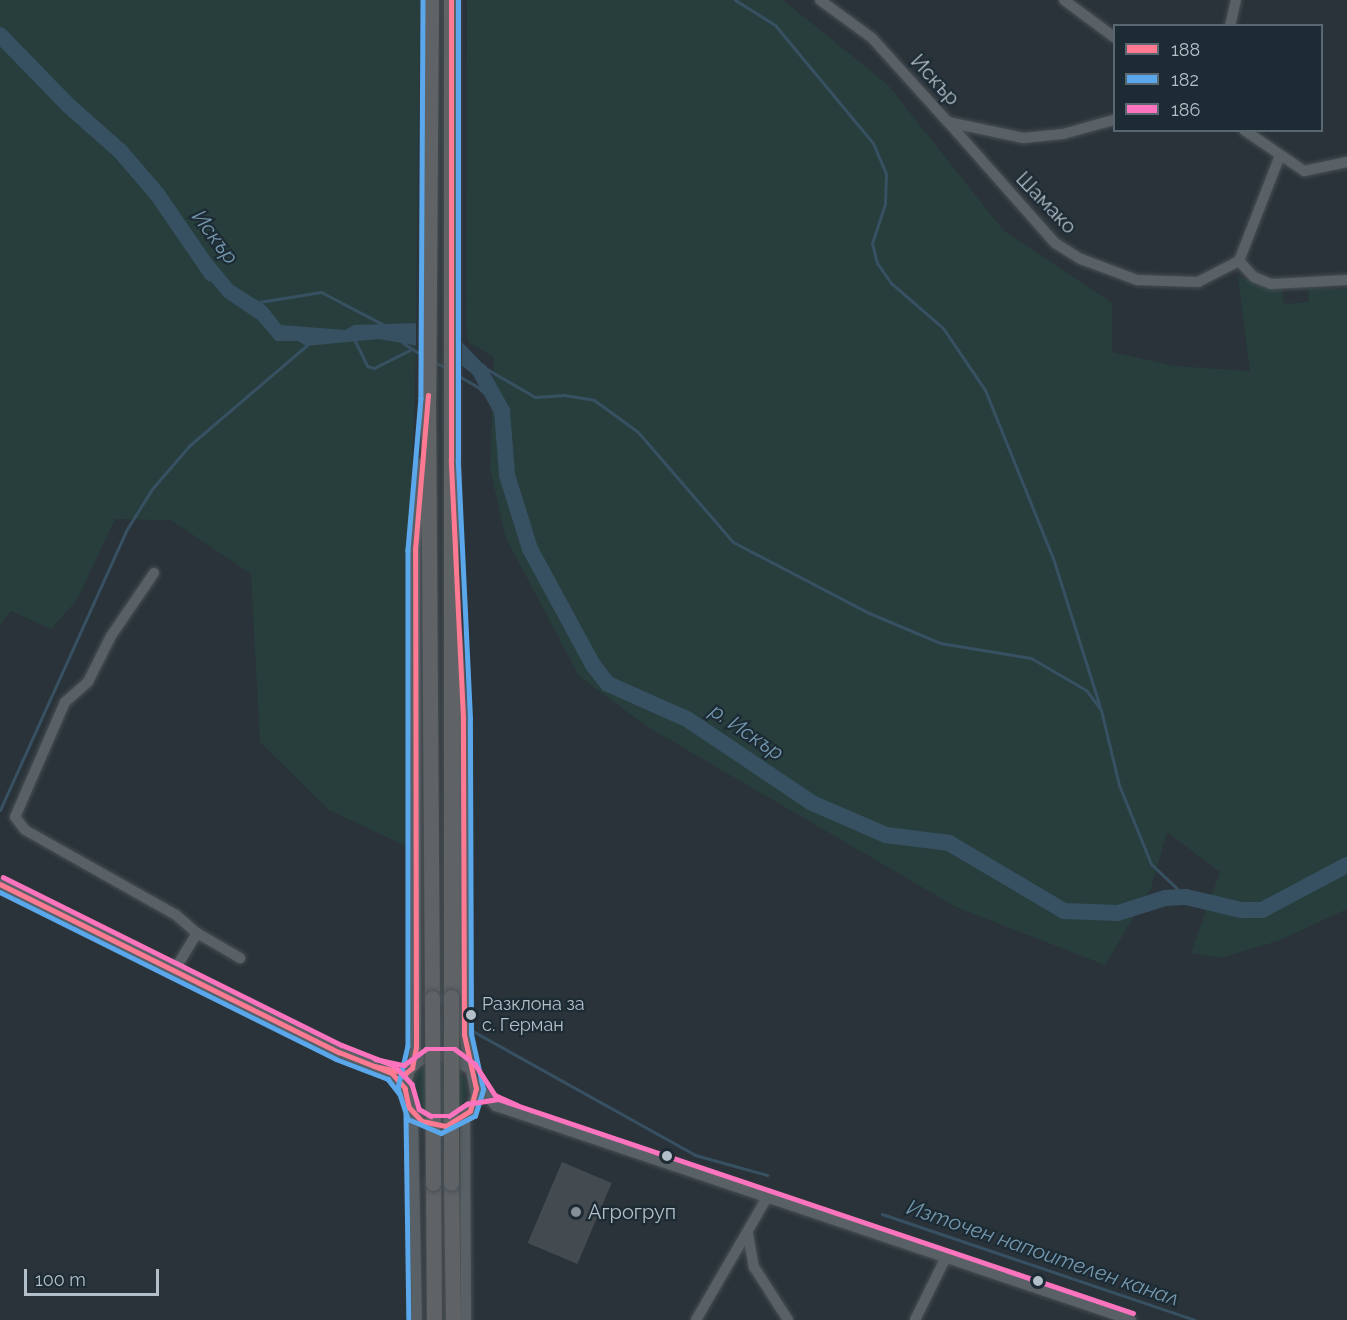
<!DOCTYPE html>
<html>
<head>
<meta charset="utf-8">
<style>
  body { margin:0 }
  #map { position:relative; width:1347px; height:1320px; overflow:hidden; background:#2a3339; font-family:Raleway,sans-serif }
  div>[style] { position:absolute }
  [style*='--x'] { left:calc(var(--x)*1px); top:calc(var(--y)*1px); width:calc(var(--w)*1px); rotate:calc(var(--a)*1deg) }
  .green>* { inset:0; background:#273e3d }
  .round { border-radius:50% }
  .water>* { inset:0; background:#375162 }
  .pier>* { inset:0; background:#2a3339 }
  .stream>* { height:3px; margin:-1.5px; padding:0 1.5px; transform-origin:1.5px; border-radius:1.5px; background:#375162 }
  .river>* { height:16px; margin:-8px; padding:0 8px; transform-origin:8px; border-radius:8px; background:#375162 }
  .building>* { inset:0; background:#434b50; transform-origin:0 0 }
  .roads { filter:drop-shadow(0 0 2px #484f53) drop-shadow(0 0 2px #484f53) }
  .minor>* { height:10px; margin:-5px; padding:0 5px; transform-origin:5px; border-radius:5px; background:#5a6166 }
  .highway>* { height:15px; margin:-7.5px; padding:0 7.5px; transform-origin:7.5px; border-radius:7.5px; background:#5f6366 }
  .bridges { filter:drop-shadow(0 0 2px #474f55) drop-shadow(0 0 2px #474f55) }
  .highway-bridge>* { height:15px; margin:-7.5px; padding:0 7.5px; transform-origin:7.5px; border-radius:7.5px; background:#5f6366 }
  .bus-1>* { height:4.5px; margin:-2.25px; padding:0 2.25px; transform-origin:2.25px; border-radius:2.25px; background:#fe7a93 }
  .bus-2>* { height:4.5px; margin:-2.25px; padding:0 2.25px; transform-origin:2.25px; border-radius:2.25px; background:#5aa8eb }
  .bus-3>* { height:4.5px; margin:-2.25px; padding:0 2.25px; transform-origin:2.25px; border-radius:2.25px; background:#fc73be }
  .dots>* { width:16px; height:16px; translate:-50% -50%; box-sizing:border-box; border:3px solid #1d2b34; border-radius:50% }
  span { translate:-50% -50%; white-space:nowrap; text-align:center; line-height:1.15; -webkit-text-stroke:4.5px #1d2b34; paint-order:stroke }
  .bus-label { font-size:18px; color:#b4c0c9 }
  .left { translate:0 -50%; text-align:left }
  .street-label { font-size:20px; color:#b4c0c9 }
  .poi-label { font-size:20px; color:#b4c0c9 }
  .water-label { font-size:21px; color:#7497ad; font-style:italic }
  .legend { position:absolute; left:1113px; top:24px; width:210px; height:108px; box-sizing:border-box; background:#1d2b34; border:2px solid #596770; margin:0; padding:8px 10px; list-style:none; font-size:18px; color:#b4c0c9 }
  .legend li { display:flex; align-items:center; gap:12px; height:30px }
  .legend b { width:30px; border:2px solid #596770 }
  .scale { position:absolute; left:24px; top:1269px; width:135px; height:27px; box-sizing:border-box; border:3px solid #b4c0c9; border-top:0; padding-left:8px; font-size:18px; line-height:21px; white-space:nowrap; color:#b4c0c9; -webkit-text-stroke:4px #1d2b34; paint-order:stroke }
</style>
</head>
<body>
<div id="map">
  <div class="green">
    <i style="clip-path:polygon(0 0,420px 0,415px 394px,407px 588px,410px 848px,329px 810px,260px 742px,251px 574px,171px 520px,115px 519px,77px 600px,51px 629px,11px 611px,0 625px)"></i>
    <i style="clip-path:polygon(467px 0,783px 0,888px 85px,1003px 230px,1112px 303px,1112px 352px,1174px 366px,1250px 371px,1238px 277px,1281px 288px,1284px 304px,1309px 302px,1308px 288px,1347px 289px,1347px 909px,1278px 941px,1220px 958px,1191px 953px,1220px 872px,1167px 832px,1151px 888px,1105px 965px,956px 907px,648px 727px,579px 676px,506px 538px,490px 469px,494px 357px,468px 342px,466px 328px)"></i>
    <i class="round" style="left:411px;top:1062px;width:56px;height:56px"></i>
  </div>
  <div class="water">
    <i style="clip-path:polygon(209px 256px,233px 285px,266px 306px,281px 325px,345px 330px,354px 325px,419px 323px,457px 337px,481px 362px,490px 388px,446px 353px,431px 348px,379px 339px,306px 346px,298px 341px,276px 341px,258px 320px,224px 297px,193px 260px)"></i>
  </div>
  <div class="pier">
    <i style="clip-path:polygon(416px 320px,438px 323px,462px 338px,462px 369px,444px 355px,416px 349px)"></i>
  </div>
  <div class="stream">
    <i style="--x:735;--y:0;--w:47;--a:32"></i>
    <i style="--x:775;--y:25;--w:153;--a:50.3"></i>
    <i style="--x:873;--y:143;--w:34;--a:67"></i>
    <i style="--x:886;--y:174;--w:30;--a:92"></i>
    <i style="--x:885;--y:204;--w:41;--a:108.4"></i>
    <i style="--x:872;--y:243;--w:21;--a:76"></i>
    <i style="--x:877;--y:263;--w:24;--a:55"></i>
    <i style="--x:891;--y:283;--w:69;--a:40.9"></i>
    <i style="--x:943;--y:328;--w:75;--a:55.9"></i>
    <i style="--x:985;--y:390;--w:181;--a:68"></i>
    <i style="--x:1053;--y:558;--w:156;--a:72.5"></i>
    <i style="--x:259;--y:302;--w:63;--a:-9.2"></i>
    <i style="--x:321;--y:292;--w:73;--a:27.6"></i>
    <i style="--x:355;--y:341;--w:28;--a:64"></i>
    <i style="--x:367;--y:366;--w:7;--a:16"></i>
    <i style="--x:374;--y:368;--w:40;--a:-26.6"></i>
    <i style="--x:403;--y:343;--w:24;--a:33"></i>
    <i style="--x:434;--y:362;--w:14;--a:25"></i>
    <i style="--x:480;--y:365;--w:64;--a:30.2"></i>
    <i style="--x:535;--y:397;--w:29;--a:-4"></i>
    <i style="--x:564;--y:395;--w:30;--a:9"></i>
    <i style="--x:594;--y:400;--w:54;--a:36"></i>
    <i style="--x:638;--y:432;--w:145;--a:49.2"></i>
    <i style="--x:733;--y:542;--w:153;--a:27.6"></i>
    <i style="--x:869;--y:613;--w:77;--a:22.9"></i>
    <i style="--x:940;--y:643;--w:92;--a:9.4"></i>
    <i style="--x:1031;--y:658;--w:64;--a:30.2"></i>
    <i style="--x:1086;--y:690;--w:25;--a:53"></i>
    <i style="--x:1101;--y:710;--w:77;--a:76.5"></i>
    <i style="--x:1119;--y:785;--w:85;--a:67.9"></i>
    <i style="--x:1151;--y:864;--w:48;--a:43.3"></i>
    <i style="--x:457;--y:375;--w:24;--a:30"></i>
    <i style="--x:478;--y:387;--w:34;--a:45"></i>
    <i style="--x:0;--y:810;--w:308;--a:-65.7"></i>
    <i style="--x:127;--y:529;--w:47;--a:-58"></i>
    <i style="--x:152;--y:489;--w:58;--a:-49.2"></i>
    <i style="--x:190;--y:445;--w:154;--a:-40.5"></i>
    <i style="--x:469;--y:1029;--w:259;--a:29.1"></i>
    <i style="--x:695;--y:1155;--w:75;--a:15.5"></i>
    <i style="--x:882;--y:1214;--w:330;--a:18.7"></i>
  </div>
  <div class="river">
    <i style="--x:0;--y:35;--w:99;--a:45.8"></i>
    <i style="--x:69;--y:106;--w:68;--a:41.4"></i>
    <i style="--x:120;--y:151;--w:57;--a:49.3"></i>
    <i style="--x:157;--y:194;--w:97;--a:55.5"></i>
    <i style="--x:480;--y:371;--w:46;--a:61.2"></i>
    <i style="--x:502;--y:411;--w:64;--a:85.5"></i>
    <i style="--x:507;--y:475;--w:77;--a:72.7"></i>
    <i style="--x:530;--y:549;--w:132;--a:61.5"></i>
    <i style="--x:593;--y:665;--w:24;--a:52"></i>
    <i style="--x:608;--y:684;--w:86;--a:23.9"></i>
    <i style="--x:687;--y:719;--w:151;--a:33.9"></i>
    <i style="--x:812;--y:803;--w:81;--a:23.4"></i>
    <i style="--x:886;--y:835;--w:64;--a:7.2"></i>
    <i style="--x:949;--y:843;--w:134;--a:30.6"></i>
    <i style="--x:1064;--y:911;--w:54;--a:2.1"></i>
    <i style="--x:1118;--y:913;--w:49;--a:-17.7"></i>
    <i style="--x:1165;--y:898;--w:21;--a:-3"></i>
    <i style="--x:1186;--y:897;--w:57;--a:13.3"></i>
    <i style="--x:1241;--y:910;--w:21;--a:0"></i>
    <i style="--x:1262;--y:910;--w:96;--a:-27.9"></i>
  </div>
  <div class="building">
    <i style="left:562px;top:1162px;width:54px;height:88px;rotate:23deg"></i>
  </div>
  <div class="roads">
    <div class="minor">
      <i style="--x:820;--y:0;--w:64;--a:36.2"></i>
      <i style="--x:872;--y:38;--w:113;--a:47.9"></i>
      <i style="--x:948;--y:122;--w:77;--a:12"></i>
      <i style="--x:1023;--y:138;--w:40;--a:-5.7"></i>
      <i style="--x:1063;--y:134;--w:53;--a:-15.4"></i>
      <i style="--x:1064;--y:0;--w:62;--a:36.5"></i>
      <i style="--x:1230;--y:26;--w:27;--a:-77"></i>
      <i style="--x:948;--y:122;--w:162;--a:48.5"></i>
      <i style="--x:1055;--y:243;--w:31;--a:32"></i>
      <i style="--x:1081;--y:259;--w:60;--a:20.6"></i>
      <i style="--x:1137;--y:280;--w:61;--a:1.9"></i>
      <i style="--x:1198;--y:282;--w:46;--a:-27.1"></i>
      <i style="--x:1239;--y:261;--w:110;--a:-68.8"></i>
      <i style="--x:1244;--y:130;--w:73;--a:34.3"></i>
      <i style="--x:1304;--y:171;--w:44;--a:-11.8"></i>
      <i style="--x:1239;--y:261;--w:22;--a:47"></i>
      <i style="--x:1254;--y:277;--w:18;--a:22"></i>
      <i style="--x:1271;--y:284;--w:76;--a:-3"></i>
      <i style="--x:154;--y:573;--w:76;--a:124.3"></i>
      <i style="--x:111;--y:636;--w:51;--a:116.6"></i>
      <i style="--x:88;--y:682;--w:30;--a:139"></i>
      <i style="--x:65;--y:702;--w:125;--a:113.5"></i>
      <i style="--x:15;--y:817;--w:16;--a:52"></i>
      <i style="--x:25;--y:830;--w:173;--a:29.4"></i>
      <i style="--x:176;--y:915;--w:28;--a:41"></i>
      <i style="--x:197;--y:933;--w:44;--a:121.2"></i>
      <i style="--x:457;--y:632;--w:87;--a:86.1"></i>
      <i style="--x:463;--y:719;--w:316;--a:89.8"></i>
      <i style="--x:464;--y:1035;--w:62;--a:78.9"></i>
      <i style="--x:476;--y:1096;--w:16;--a:112"></i>
      <i style="--x:470;--y:1111;--w:23;--a:146"></i>
      <i style="--x:451;--y:1124;--w:22;--a:180"></i>
      <i style="--x:429;--y:1124;--w:19;--a:-148"></i>
      <i style="--x:413;--y:1114;--w:27;--a:-107"></i>
      <i style="--x:405;--y:1088;--w:19;--a:-74"></i>
      <i style="--x:410;--y:1070;--w:14;--a:-45"></i>
      <i style="--x:420;--y:1060;--w:27;--a:-10"></i>
      <i style="--x:447;--y:1055;--w:26;--a:32"></i>
      <i style="--x:0;--y:884;--w:378;--a:26.4"></i>
      <i style="--x:339;--y:1052;--w:57;--a:21.6"></i>
      <i style="--x:392;--y:1073;--w:20;--a:49"></i>
      <i style="--x:197;--y:933;--w:50;--a:30.2"></i>
      <i style="--x:412;--y:1068;--w:21;--a:-79"></i>
      <i style="--x:416;--y:1047;--w:497;--a:-90.1"></i>
      <i style="--x:415;--y:550;--w:87;--a:-85.4"></i>
      <i style="--x:476;--y:1084;--w:30;--a:48"></i>
      <i style="--x:496;--y:1106;--w:670;--a:18.62"></i>
      <i style="--x:413;--y:1114;--w:206;--a:88.9"></i>
      <i style="--x:465;--y:1116;--w:204;--a:89.7"></i>
      <i style="--x:748;--y:1234;--w:34;--a:80"></i>
      <i style="--x:754;--y:1267;--w:63;--a:57.3"></i>
      <i style="--x:696;--y:1320;--w:143;--a:-59.9"></i>
      <i style="--x:915;--y:1320;--w:70;--a:-63.8"></i>
    </div>
    <div class="highway">
      <i style="--x:431;--y:0;--w:398;--a:90.4"></i>
      <i style="--x:428;--y:398;--w:600;--a:89.62"></i>
      <i style="--x:451;--y:0;--w:997;--a:90"></i>
      <i style="--x:433;--y:1183;--w:137;--a:89.6"></i>
      <i style="--x:451;--y:1183;--w:137;--a:89.2"></i>
    </div>
  </div>
  <div class="bridges">
    <div class="highway-bridge">
      <i style="--x:451;--y:997;--w:186;--a:90"></i>
      <i style="--x:432;--y:998;--w:185;--a:89.7"></i>
    </div>
  </div>
  <div class="bus-1">
    <i style="--x:0;--y:884;--w:378;--a:26.4"></i>
    <i style="--x:339;--y:1052;--w:57;--a:21.6"></i>
    <i style="--x:392;--y:1073;--w:20;--a:49"></i>
    <i style="--x:405;--y:1088;--w:19;--a:78"></i>
    <i style="--x:409;--y:1107;--w:19;--a:47"></i>
    <i style="--x:422;--y:1121;--w:25;--a:12"></i>
    <i style="--x:446;--y:1126;--w:28;--a:-32"></i>
    <i style="--x:470;--y:1111;--w:23;--a:-75"></i>
    <i style="--x:476;--y:1089;--w:55;--a:-102.5"></i>
    <i style="--x:464;--y:1035;--w:316;--a:-90.2"></i>
    <i style="--x:463;--y:719;--w:259;--a:-92.7"></i>
    <i style="--x:451;--y:460;--w:460;--a:-90"></i>
    <i style="--x:374;--y:1066;--w:33;--a:12"></i>
    <i style="--x:406;--y:1073;--w:8;--a:-40"></i>
    <i style="--x:412;--y:1068;--w:21;--a:-79"></i>
    <i style="--x:416;--y:1047;--w:497;--a:-90.1"></i>
    <i style="--x:415;--y:550;--w:155;--a:-85.2"></i>
  </div>
  <div class="bus-2">
    <i style="--x:423;--y:0;--w:398;--a:90.3"></i>
    <i style="--x:421;--y:398;--w:153;--a:94.9"></i>
    <i style="--x:408;--y:550;--w:496;--a:90"></i>
    <i style="--x:408;--y:1046;--w:43;--a:103.4"></i>
    <i style="--x:398;--y:1088;--w:33;--a:72"></i>
    <i style="--x:408;--y:1119;--w:36;--a:23"></i>
    <i style="--x:441;--y:1133;--w:38;--a:-27"></i>
    <i style="--x:475;--y:1116;--w:28;--a:-73"></i>
    <i style="--x:483;--y:1089;--w:56;--a:-102.3"></i>
    <i style="--x:471;--y:1034;--w:315;--a:-90.2"></i>
    <i style="--x:470;--y:719;--w:259;--a:-92.7"></i>
    <i style="--x:458;--y:460;--w:460;--a:-90"></i>
    <i style="--x:0;--y:892;--w:375;--a:26.4"></i>
    <i style="--x:336;--y:1059;--w:56;--a:21"></i>
    <i style="--x:388;--y:1079;--w:18;--a:52"></i>
    <i style="--x:406;--y:1114;--w:206;--a:89.2"></i>
  </div>
  <div class="bus-3">
    <i style="--x:3;--y:877;--w:378;--a:26.4"></i>
    <i style="--x:342;--y:1045;--w:57;--a:21.6"></i>
    <i style="--x:395;--y:1066;--w:25;--a:47"></i>
    <i style="--x:412;--y:1084;--w:26;--a:74"></i>
    <i style="--x:419;--y:1109;--w:14;--a:30"></i>
    <i style="--x:431;--y:1116;--w:18;--a:0"></i>
    <i style="--x:449;--y:1116;--w:22;--a:-34"></i>
    <i style="--x:467;--y:1104;--w:31;--a:-9"></i>
    <i style="--x:498;--y:1099;--w:670;--a:18.62"></i>
    <i style="--x:375;--y:1059;--w:30;--a:12"></i>
    <i style="--x:404;--y:1065;--w:27;--a:-36"></i>
    <i style="--x:426;--y:1049;--w:29;--a:0"></i>
    <i style="--x:455;--y:1049;--w:25;--a:37"></i>
    <i style="--x:475;--y:1064;--w:37;--a:57"></i>
    <i style="--x:495;--y:1095;--w:24;--a:24"></i>
  </div>
  <div class="dots">
    <i style="left:471px;top:1015px;background:#b4c0c9"></i>
    <i style="left:667px;top:1156px;background:#b4c0c9"></i>
    <i style="left:576px;top:1212px;background:#848f97"></i>
    <i style="left:1038px;top:1281px;background:#b4c0c9"></i>
  </div>
  <div class="bus-label">
    <span class="left" style="left:482px;top:1015px">Разклона за<br>с. Герман</span>
  </div>
  <div class="street-label">
    <span style="left:935px;top:80px;rotate:47deg">Искър</span>
    <span style="left:1046px;top:203px;rotate:46deg">Шамако</span>
  </div>
  <div class="poi-label">
    <span class="left" style="left:588px;top:1212px">Агрогруп</span>
  </div>
  <div class="water-label">
    <span style="left:215px;top:237px;rotate:53deg">Искър</span>
    <span style="left:747px;top:732px;rotate:34deg">р. Искър</span>
    <span style="left:1043px;top:1253px;rotate:19deg">Източен напоителен канал</span>
  </div>
  <ul class="legend">
  <li><b style="height:8px;background:#fe7a93"></b>188</li>
  <li><b style="height:8px;background:#5aa8eb"></b>182</li>
  <li><b style="height:8px;background:#fc73be"></b>186</li>
  </ul>
  <div class="scale">100 m</div>
</div>
</body>
</html>
